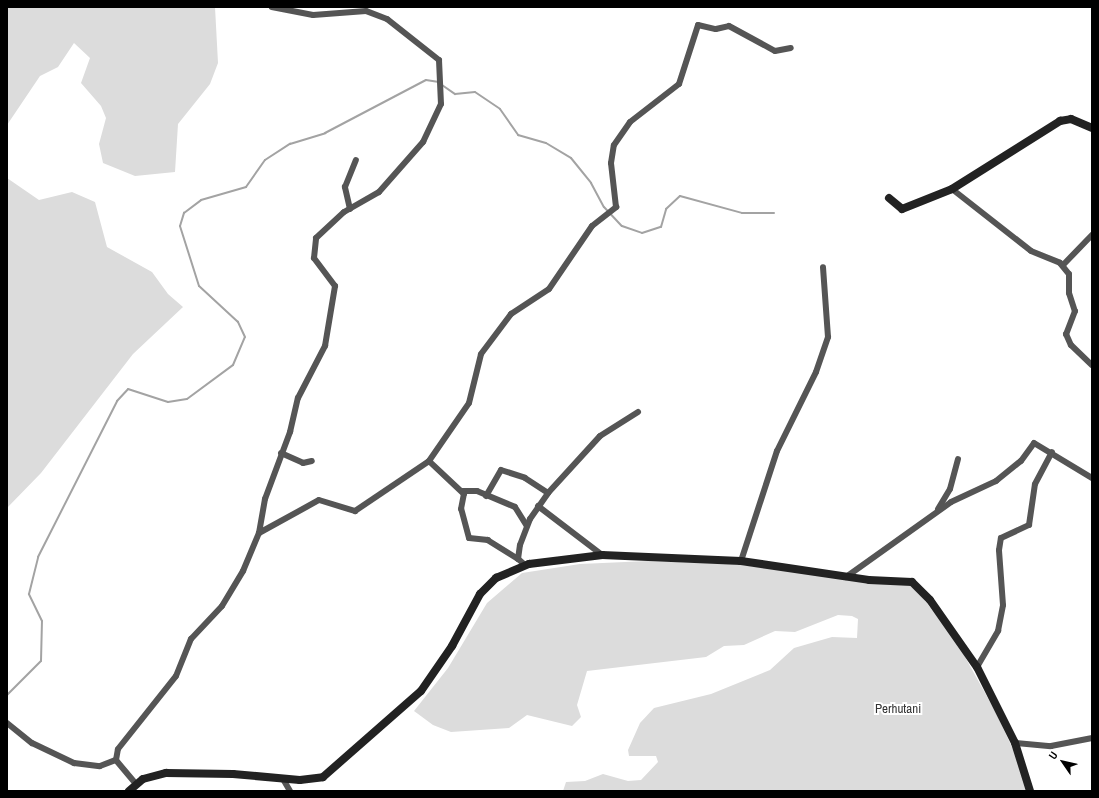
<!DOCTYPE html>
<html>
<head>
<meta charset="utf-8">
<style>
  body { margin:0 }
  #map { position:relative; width:1099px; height:798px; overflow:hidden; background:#fff; font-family:"Archivo Narrow",sans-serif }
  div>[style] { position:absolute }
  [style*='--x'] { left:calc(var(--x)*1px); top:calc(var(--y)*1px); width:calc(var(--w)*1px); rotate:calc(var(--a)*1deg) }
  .green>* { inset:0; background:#dcdcdc }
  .stream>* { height:2px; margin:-1px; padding:0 1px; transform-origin:1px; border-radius:1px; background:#a3a3a3 }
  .street>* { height:6px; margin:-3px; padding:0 3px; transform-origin:3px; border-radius:3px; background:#555 }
  .secondary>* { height:8px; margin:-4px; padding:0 4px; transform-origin:4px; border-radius:4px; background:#222 }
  span { translate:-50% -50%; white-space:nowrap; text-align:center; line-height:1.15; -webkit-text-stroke:4px #fff; paint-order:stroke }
  .park-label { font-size:13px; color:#333 }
  .frame { position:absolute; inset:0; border:8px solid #000; pointer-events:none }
  .north { position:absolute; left:1043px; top:742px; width:40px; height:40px; -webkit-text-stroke:3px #fff; paint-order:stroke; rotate:304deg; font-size:11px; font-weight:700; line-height:16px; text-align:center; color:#000 }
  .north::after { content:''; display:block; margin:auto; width:14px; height:18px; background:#000; clip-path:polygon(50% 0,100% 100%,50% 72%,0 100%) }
</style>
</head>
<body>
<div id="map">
  <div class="green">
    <i style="clip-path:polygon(7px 7px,215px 7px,218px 63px,210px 84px,178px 124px,175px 172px,135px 176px,103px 163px,99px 144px,106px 118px,101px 106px,81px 83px,90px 58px,74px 43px,58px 67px,40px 76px,7px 125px)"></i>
    <i style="clip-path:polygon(7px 178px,39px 200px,72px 192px,95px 202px,107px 247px,152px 272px,168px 294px,183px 307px,133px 354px,41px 473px,7px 508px)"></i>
    <i style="clip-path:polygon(648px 561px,733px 564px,914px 586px,959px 646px,995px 711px,1025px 775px,1026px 791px,563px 791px,566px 782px,585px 781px,603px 774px,628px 781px,641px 780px,658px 762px,656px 756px,629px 756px,628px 750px,640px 723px,654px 708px,711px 694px,770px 670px,794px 648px,832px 637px,857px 638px,858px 619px,852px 616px,838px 615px,795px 632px,775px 631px,744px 645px,724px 646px,706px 657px,587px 671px,577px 705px,581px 717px,572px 726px,527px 715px,509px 728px,451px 732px,433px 725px,414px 711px,448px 668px,487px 603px,522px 573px,580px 564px)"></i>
  </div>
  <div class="stream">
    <i style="--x:442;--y:85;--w:16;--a:35"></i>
    <i style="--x:455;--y:94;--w:20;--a:-6"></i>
    <i style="--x:475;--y:92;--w:30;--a:34"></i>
    <i style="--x:500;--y:109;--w:32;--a:55"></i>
    <i style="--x:518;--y:135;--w:29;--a:16"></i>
    <i style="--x:546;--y:143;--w:29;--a:31"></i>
    <i style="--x:571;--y:158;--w:32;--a:51"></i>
    <i style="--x:591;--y:183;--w:27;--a:62"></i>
    <i style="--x:604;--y:207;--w:26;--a:47"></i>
    <i style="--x:622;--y:226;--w:21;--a:19"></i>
    <i style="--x:642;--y:233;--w:20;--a:-18"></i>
    <i style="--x:661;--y:227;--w:19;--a:-74"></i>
    <i style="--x:666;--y:209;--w:19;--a:-43"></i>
    <i style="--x:680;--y:196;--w:64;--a:15.3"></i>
    <i style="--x:742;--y:213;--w:32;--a:0"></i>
    <i style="--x:7;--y:695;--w:48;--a:-45"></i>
    <i style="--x:41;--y:661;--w:40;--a:-88.6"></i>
    <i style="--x:42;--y:621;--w:30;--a:-116"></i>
    <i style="--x:29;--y:594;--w:38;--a:-76"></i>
    <i style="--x:38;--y:557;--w:175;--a:-63.1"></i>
    <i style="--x:117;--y:401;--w:16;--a:-47"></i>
    <i style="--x:128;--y:389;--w:42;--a:18"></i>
    <i style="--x:168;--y:402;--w:19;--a:-9"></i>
    <i style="--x:187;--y:399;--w:57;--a:-36.5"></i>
    <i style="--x:233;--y:365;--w:30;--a:-67"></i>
    <i style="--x:245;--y:337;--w:17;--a:-115"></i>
    <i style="--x:238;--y:322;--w:53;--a:-137.3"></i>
    <i style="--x:199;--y:286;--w:63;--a:-107.6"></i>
    <i style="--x:180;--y:226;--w:14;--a:-73"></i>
    <i style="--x:184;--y:213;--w:21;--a:-37"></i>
    <i style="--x:201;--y:200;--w:47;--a:-16.1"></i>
    <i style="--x:246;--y:187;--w:33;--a:-55"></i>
    <i style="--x:265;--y:160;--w:30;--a:-33"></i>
    <i style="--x:290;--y:144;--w:37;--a:-17"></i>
    <i style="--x:325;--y:133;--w:114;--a:-27.7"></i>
    <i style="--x:426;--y:80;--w:13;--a:9"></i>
  </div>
  <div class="street">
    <i style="--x:952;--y:189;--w:100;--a:38.1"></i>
    <i style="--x:1031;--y:251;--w:31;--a:22"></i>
    <i style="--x:1060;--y:263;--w:14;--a:51"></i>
    <i style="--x:1069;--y:274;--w:19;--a:90"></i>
    <i style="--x:1069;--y:293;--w:19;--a:72"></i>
    <i style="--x:1075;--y:311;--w:25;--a:111"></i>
    <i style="--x:1066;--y:334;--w:12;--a:66"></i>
    <i style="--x:1071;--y:345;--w:29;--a:44"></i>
    <i style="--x:350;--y:209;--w:23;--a:-103"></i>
    <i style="--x:345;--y:187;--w:29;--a:-68"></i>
    <i style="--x:1063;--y:265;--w:42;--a:-46"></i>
    <i style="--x:281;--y:453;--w:24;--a:24"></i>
    <i style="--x:303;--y:463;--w:9;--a:-13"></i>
    <i style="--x:462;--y:491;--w:15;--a:0"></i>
    <i style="--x:477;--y:491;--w:41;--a:22.8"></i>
    <i style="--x:515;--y:507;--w:22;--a:58"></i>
    <i style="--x:486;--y:496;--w:30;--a:-60"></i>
    <i style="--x:501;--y:470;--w:25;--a:18"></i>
    <i style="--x:525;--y:478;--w:27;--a:33"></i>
    <i style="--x:538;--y:506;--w:81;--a:37.4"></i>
    <i style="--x:938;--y:509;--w:23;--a:-59"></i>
    <i style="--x:950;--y:489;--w:31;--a:-75"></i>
    <i style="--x:259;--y:533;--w:68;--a:-28.8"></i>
    <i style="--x:319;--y:500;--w:38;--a:17"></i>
    <i style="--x:355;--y:511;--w:89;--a:-34"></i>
    <i style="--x:518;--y:559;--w:36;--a:-148"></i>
    <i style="--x:488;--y:540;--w:19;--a:-174"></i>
    <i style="--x:469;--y:538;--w:30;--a:-105"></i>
    <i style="--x:461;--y:509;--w:15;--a:-79"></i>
    <i style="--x:464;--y:494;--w:48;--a:-136.7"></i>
    <i style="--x:429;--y:461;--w:70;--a:-55.4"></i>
    <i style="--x:469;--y:403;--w:50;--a:-76.2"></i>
    <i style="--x:481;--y:354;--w:50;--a:-53.1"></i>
    <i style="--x:511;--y:314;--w:45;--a:-33.3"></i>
    <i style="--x:549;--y:289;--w:76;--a:-55.7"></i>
    <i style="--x:592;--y:226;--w:31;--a:-38"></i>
    <i style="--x:616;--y:207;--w:44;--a:-96.5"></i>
    <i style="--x:611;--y:163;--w:18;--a:-81"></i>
    <i style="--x:614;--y:145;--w:28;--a:-55"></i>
    <i style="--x:630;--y:122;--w:62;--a:-37.8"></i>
    <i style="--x:679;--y:84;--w:62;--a:-72.1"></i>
    <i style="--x:698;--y:25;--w:18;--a:13"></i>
    <i style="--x:716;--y:29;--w:13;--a:-13"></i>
    <i style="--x:729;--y:26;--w:52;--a:28.5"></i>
    <i style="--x:775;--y:51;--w:16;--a:-11"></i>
    <i style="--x:741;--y:561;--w:116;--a:-71.9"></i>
    <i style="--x:777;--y:451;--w:88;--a:-63.7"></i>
    <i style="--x:816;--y:372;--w:37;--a:-71"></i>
    <i style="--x:828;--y:337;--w:70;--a:-94.1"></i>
    <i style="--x:525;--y:565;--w:9;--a:-139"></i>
    <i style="--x:518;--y:559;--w:14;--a:-82"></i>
    <i style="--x:520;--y:545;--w:28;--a:-69"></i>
    <i style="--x:530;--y:519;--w:32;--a:-55"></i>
    <i style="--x:548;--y:493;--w:77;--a:-47.6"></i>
    <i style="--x:600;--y:436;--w:45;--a:-32.3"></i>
    <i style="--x:846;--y:577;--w:129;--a:-35.5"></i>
    <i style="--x:951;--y:502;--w:50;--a:-25"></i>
    <i style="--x:996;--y:481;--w:32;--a:-39"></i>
    <i style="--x:1021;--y:461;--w:22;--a:-54"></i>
    <i style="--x:1034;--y:443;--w:68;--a:31.1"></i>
    <i style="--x:977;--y:667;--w:42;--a:-59.7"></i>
    <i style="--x:998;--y:631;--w:26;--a:-79"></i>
    <i style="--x:1003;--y:605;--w:55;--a:-94.2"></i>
    <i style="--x:999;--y:550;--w:12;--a:-81"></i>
    <i style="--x:1001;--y:538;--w:31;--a:-25"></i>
    <i style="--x:1029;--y:525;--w:41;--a:-81.7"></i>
    <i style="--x:1035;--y:484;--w:36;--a:-62"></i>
    <i style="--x:7;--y:723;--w:32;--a:39"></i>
    <i style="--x:32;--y:743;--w:47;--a:25.5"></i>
    <i style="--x:74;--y:763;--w:26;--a:7"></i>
    <i style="--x:100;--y:766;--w:17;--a:-21"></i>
    <i style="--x:1015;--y:743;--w:36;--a:5"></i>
    <i style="--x:1051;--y:746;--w:42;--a:-11"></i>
    <i style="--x:283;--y:779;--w:14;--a:60"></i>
    <i style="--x:136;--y:784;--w:31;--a:-130"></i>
    <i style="--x:116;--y:760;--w:11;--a:-80"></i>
    <i style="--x:118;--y:749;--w:93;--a:-51.5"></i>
    <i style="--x:176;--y:676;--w:40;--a:-68"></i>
    <i style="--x:191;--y:639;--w:45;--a:-46.8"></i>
    <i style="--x:222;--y:606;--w:41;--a:-59"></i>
    <i style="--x:243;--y:571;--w:41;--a:-67.2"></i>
    <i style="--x:259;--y:533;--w:35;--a:-80"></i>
    <i style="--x:265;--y:499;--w:72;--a:-69.5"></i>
    <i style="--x:290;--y:432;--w:35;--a:-77"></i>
    <i style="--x:298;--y:398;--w:59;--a:-62.6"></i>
    <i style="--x:325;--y:346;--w:61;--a:-80.5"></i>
    <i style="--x:335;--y:286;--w:35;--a:-127"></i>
    <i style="--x:314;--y:258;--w:20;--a:-84"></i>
    <i style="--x:316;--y:238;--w:38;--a:-43"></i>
    <i style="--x:344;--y:212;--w:40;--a:-29.7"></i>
    <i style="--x:379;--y:192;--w:67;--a:-48.7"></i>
    <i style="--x:423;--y:142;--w:42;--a:-64.7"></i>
    <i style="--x:441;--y:104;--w:44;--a:-92.6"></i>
    <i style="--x:439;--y:60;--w:66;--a:-141.7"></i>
    <i style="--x:387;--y:19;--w:22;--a:-159"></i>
    <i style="--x:366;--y:11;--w:53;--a:175.7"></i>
    <i style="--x:313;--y:15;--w:42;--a:-169"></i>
  </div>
  <div class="secondary">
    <i style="--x:889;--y:198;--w:17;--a:40"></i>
    <i style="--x:902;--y:209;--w:54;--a:-21.8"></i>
    <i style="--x:952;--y:189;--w:128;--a:-32.2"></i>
    <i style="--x:1060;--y:121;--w:11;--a:-10"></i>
    <i style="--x:1071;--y:119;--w:23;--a:23"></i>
    <i style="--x:129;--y:791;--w:18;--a:-41"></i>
    <i style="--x:143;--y:779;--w:24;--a:-15"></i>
    <i style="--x:166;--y:773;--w:67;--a:0.9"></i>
    <i style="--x:233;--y:774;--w:67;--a:5.1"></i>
    <i style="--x:300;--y:780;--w:23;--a:-7"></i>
    <i style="--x:323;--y:777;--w:130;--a:-41.3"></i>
    <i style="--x:421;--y:691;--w:55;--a:-55.4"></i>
    <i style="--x:452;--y:646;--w:59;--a:-61.7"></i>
    <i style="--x:480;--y:594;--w:23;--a:-45"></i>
    <i style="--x:496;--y:578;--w:36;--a:-23"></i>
    <i style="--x:529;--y:564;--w:74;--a:-7"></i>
    <i style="--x:602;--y:555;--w:139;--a:2.5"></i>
    <i style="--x:741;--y:561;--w:129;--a:8.4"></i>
    <i style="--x:869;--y:580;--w:43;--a:2.7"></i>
    <i style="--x:912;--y:582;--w:25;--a:45"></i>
    <i style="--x:930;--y:600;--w:82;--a:55"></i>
    <i style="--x:977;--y:667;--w:85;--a:63.4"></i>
    <i style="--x:1015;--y:743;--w:50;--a:72.6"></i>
  </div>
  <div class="park-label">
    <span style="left:898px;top:709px">Perhutani</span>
  </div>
  <div class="frame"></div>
  <div class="north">U</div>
</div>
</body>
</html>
